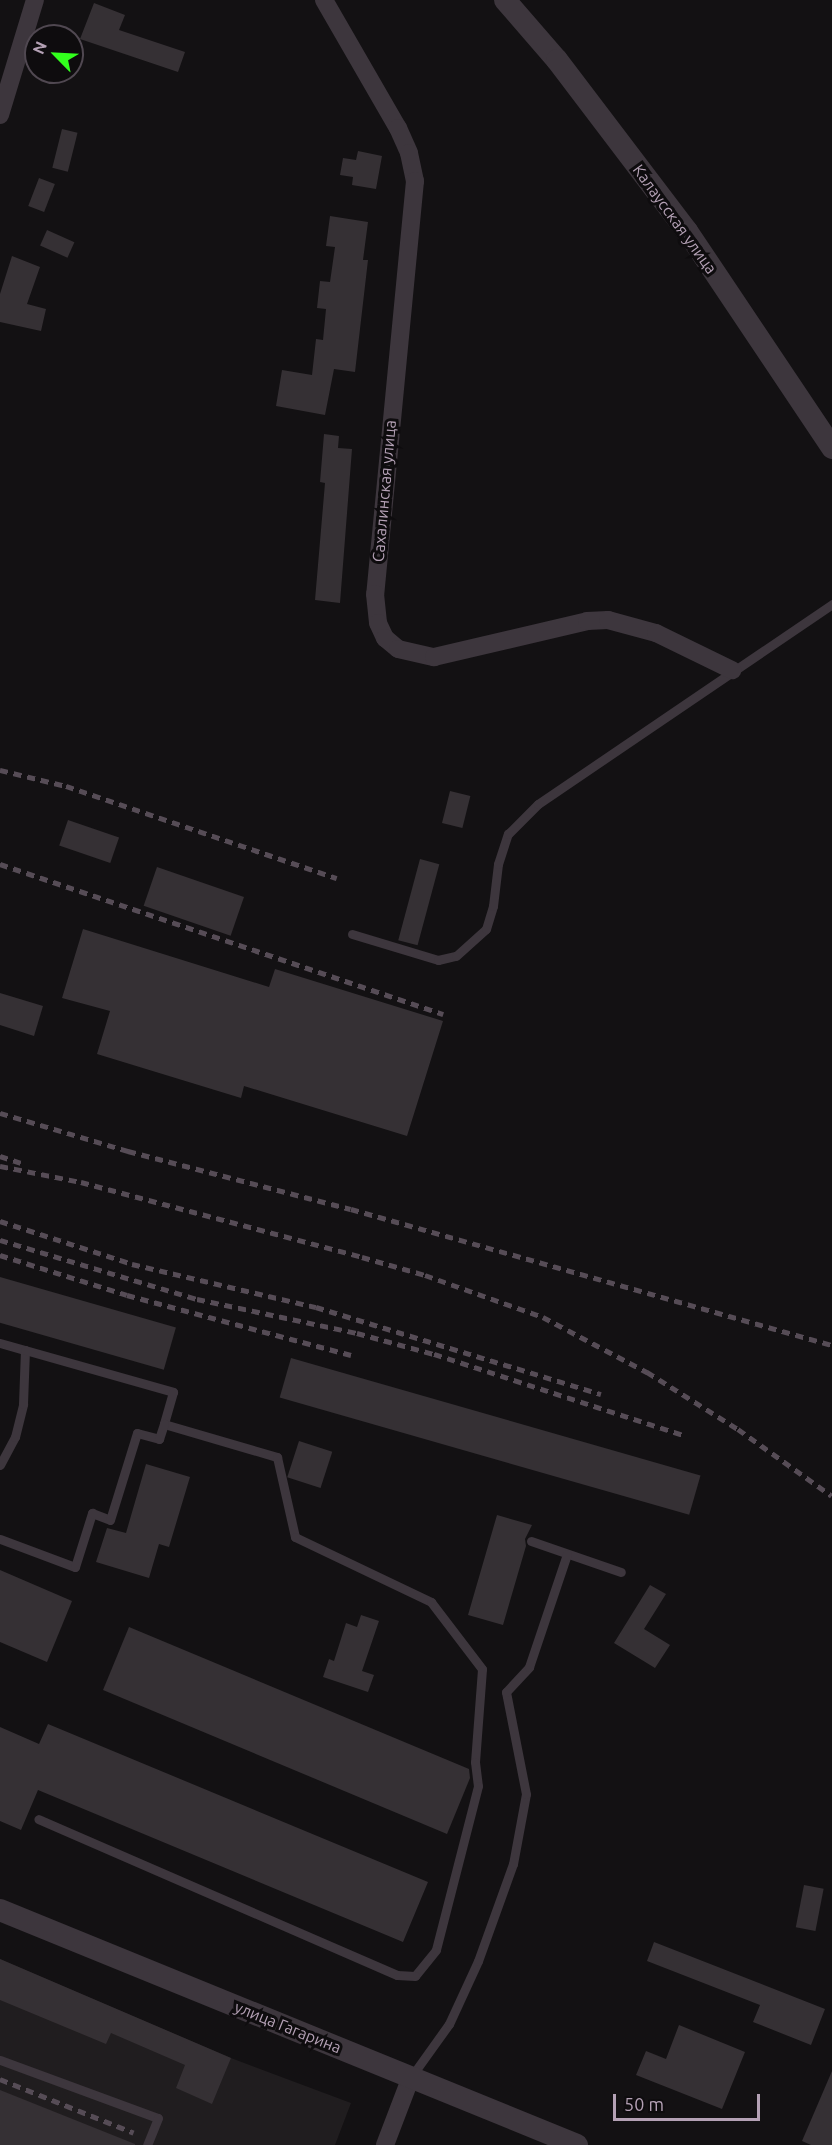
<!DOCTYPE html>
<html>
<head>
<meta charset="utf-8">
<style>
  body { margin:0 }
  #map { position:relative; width:832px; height:2145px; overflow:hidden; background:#131113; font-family:Ubuntu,sans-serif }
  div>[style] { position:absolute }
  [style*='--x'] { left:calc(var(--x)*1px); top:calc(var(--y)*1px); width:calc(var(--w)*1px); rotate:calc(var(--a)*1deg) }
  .built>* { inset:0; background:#201d1f }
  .building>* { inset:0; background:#353034; transform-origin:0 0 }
  .service>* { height:9px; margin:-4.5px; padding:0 4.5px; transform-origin:4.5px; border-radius:4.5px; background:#3d363d }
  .minor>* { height:18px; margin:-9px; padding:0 9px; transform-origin:9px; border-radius:9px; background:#3d363d }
  .tertiary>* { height:22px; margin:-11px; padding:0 11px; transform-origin:11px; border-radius:11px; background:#3d363d }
  .rail>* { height:4.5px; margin-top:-2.25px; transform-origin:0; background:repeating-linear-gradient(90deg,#564c56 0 8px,transparent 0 14px) }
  span { translate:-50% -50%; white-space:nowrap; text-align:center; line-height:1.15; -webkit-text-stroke:6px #0e0c0e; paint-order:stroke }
  .street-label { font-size:16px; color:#b4a1b5 }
  .north { position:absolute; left:24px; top:24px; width:60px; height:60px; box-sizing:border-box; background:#0e0c0e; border:2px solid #504851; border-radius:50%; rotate:294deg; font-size:16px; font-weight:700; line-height:24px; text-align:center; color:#b4a1b5 }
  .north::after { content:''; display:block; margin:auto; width:21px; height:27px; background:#32ff1d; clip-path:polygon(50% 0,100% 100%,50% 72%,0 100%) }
  .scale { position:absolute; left:613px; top:2094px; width:147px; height:27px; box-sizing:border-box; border:3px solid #b4a1b5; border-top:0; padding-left:8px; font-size:18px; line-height:21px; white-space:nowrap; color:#b4a1b5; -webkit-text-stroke:4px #0e0c0e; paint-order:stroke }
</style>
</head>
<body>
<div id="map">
  <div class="built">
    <i style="clip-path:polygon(0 1959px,231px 2058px,351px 2103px,335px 2145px,0 2145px)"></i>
  </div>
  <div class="building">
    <i style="clip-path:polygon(94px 3px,125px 15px,119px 30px,185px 52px,178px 72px,80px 39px)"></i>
    <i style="left:62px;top:129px;width:16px;height:40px;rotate:14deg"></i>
    <i style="clip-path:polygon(358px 151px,382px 156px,376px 189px,352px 185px,353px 177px,340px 175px,343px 158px,356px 160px)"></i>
    <i style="left:39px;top:178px;width:17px;height:30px;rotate:21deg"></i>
    <i style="clip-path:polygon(330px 216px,368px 222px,363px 260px,368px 260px,355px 372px,334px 369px,325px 415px,276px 406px,282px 370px,312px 375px,316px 339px,323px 340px,326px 309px,317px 308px,320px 281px,330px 282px,335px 247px,326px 246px)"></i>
    <i style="left:47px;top:230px;width:30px;height:17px;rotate:24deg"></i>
    <i style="clip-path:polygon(12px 256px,40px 267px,27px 304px,46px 309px,41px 331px,0 322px,0 294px)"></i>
    <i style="clip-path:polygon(324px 434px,339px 436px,338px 448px,352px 449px,340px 603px,315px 600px,325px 483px,320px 482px)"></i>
    <i style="left:450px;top:791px;width:21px;height:33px;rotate:14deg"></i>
    <i style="left:68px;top:820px;width:54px;height:27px;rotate:19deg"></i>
    <i style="left:420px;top:859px;width:20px;height:84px;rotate:15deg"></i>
    <i style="left:157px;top:867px;width:92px;height:41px;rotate:19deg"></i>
    <i style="clip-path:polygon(83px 929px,269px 987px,275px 969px,443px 1021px,407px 1136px,244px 1086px,241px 1098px,97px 1054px,110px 1011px,62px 998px)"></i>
    <i style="clip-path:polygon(0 993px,43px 1006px,34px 1036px,0 1025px)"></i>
    <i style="left:0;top:1277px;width:183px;height:44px;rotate:16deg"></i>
    <i style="left:291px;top:1358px;width:426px;height:41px;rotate:16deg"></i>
    <i style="left:299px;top:1441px;width:35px;height:38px;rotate:18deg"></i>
    <i style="clip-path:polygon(146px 1464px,190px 1477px,169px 1547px,159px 1544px,149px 1578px,96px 1562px,107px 1528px,126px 1533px)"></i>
    <i style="clip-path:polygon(497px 1515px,532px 1525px,525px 1539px,526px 1546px,503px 1625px,468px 1615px)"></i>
    <i style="clip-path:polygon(0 1570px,72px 1601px,47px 1662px,0 1642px)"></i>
    <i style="clip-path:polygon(650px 1585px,666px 1594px,644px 1629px,670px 1645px,655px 1668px,614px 1643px)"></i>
    <i style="clip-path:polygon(361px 1615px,379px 1621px,362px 1671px,374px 1675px,368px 1692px,323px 1677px,329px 1659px,334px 1661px,346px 1623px,357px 1627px)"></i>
    <i style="clip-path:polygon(129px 1627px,469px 1769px,470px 1778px,447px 1834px,103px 1690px)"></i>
    <i style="clip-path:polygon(48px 1724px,428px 1882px,403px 1942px,38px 1790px,21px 1830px,0 1821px,0 1727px,39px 1744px)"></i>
    <i style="left:804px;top:1885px;width:20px;height:43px;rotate:11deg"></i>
    <i style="clip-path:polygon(654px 1942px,825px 2009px,811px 2045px,753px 2022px,760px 2005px,647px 1961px)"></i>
    <i style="clip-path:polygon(0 1959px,231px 2058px,212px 2104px,176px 2088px,185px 2065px,111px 2033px,106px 2044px,0 2000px)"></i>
    <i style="clip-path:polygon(679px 2025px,745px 2052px,722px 2109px,636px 2075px,646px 2051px,666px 2059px)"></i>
    <i style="clip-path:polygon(832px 2071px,832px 2145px,811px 2145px,802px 2141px)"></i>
    <i style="clip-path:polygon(0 2090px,135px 2144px,135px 2145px,0 2145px)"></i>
  </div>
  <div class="service">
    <i style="--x:352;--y:934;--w:90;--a:16.8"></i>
    <i style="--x:438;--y:960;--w:18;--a:-13"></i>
    <i style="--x:456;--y:956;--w:40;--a:-42"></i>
    <i style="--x:486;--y:929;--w:24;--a:-73"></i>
    <i style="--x:493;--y:906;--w:42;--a:-83.2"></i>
    <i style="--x:498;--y:864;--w:32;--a:-72"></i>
    <i style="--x:508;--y:834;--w:42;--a:-45"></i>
    <i style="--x:538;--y:804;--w:356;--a:-34.2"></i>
    <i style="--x:0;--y:1343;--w:26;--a:16"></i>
    <i style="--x:0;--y:1465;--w:32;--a:-62"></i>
    <i style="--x:15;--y:1437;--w:34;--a:-76"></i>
    <i style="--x:23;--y:1404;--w:54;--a:-87.9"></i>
    <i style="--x:25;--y:1350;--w:154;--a:15.8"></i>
    <i style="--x:173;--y:1392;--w:33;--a:106"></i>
    <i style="--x:164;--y:1424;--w:118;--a:16.3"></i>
    <i style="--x:277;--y:1457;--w:82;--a:77.3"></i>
    <i style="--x:295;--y:1537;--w:151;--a:25.5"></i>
    <i style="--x:431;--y:1602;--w:84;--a:52.7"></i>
    <i style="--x:482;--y:1669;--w:93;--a:94.3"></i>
    <i style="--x:475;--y:1762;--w:24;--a:83"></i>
    <i style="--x:478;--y:1786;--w:169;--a:104.4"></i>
    <i style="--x:436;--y:1950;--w:33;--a:129"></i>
    <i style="--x:415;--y:1976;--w:18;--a:-177"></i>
    <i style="--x:397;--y:1975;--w:391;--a:-156.5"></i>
    <i style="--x:0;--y:1539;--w:80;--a:20.5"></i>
    <i style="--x:75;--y:1567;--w:57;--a:-72.5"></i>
    <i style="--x:92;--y:1513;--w:19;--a:21"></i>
    <i style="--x:110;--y:1520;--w:91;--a:-72.8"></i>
    <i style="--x:137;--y:1433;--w:23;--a:15"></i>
    <i style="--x:159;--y:1439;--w:16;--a:-72"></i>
    <i style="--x:531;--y:1541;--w:95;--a:19"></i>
    <i style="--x:0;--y:2060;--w:168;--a:20.2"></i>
    <i style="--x:158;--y:2118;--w:29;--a:112"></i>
    <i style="--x:411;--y:2077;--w:65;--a:-54.4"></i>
    <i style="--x:449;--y:2024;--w:69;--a:-65.3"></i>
    <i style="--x:478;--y:1961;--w:103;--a:-70.2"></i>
    <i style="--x:513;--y:1864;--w:71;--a:-79.5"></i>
    <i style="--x:526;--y:1794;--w:104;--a:-101.1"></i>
    <i style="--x:506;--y:1692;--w:34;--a:-47"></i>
    <i style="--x:529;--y:1667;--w:119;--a:-71.4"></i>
  </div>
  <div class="minor">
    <i style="--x:324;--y:0;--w:148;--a:60"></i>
    <i style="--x:398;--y:128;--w:27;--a:66"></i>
    <i style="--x:409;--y:153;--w:29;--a:78"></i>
    <i style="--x:415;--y:181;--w:415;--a:95.5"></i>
    <i style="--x:375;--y:594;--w:29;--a:84"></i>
    <i style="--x:378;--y:623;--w:17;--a:65"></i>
    <i style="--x:385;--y:638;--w:17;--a:40"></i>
    <i style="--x:398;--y:649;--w:37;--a:13"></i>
    <i style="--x:434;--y:657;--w:157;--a:-13.2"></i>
    <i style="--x:587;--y:621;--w:21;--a:-3"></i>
    <i style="--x:608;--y:620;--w:50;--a:15.2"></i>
    <i style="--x:656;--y:633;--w:85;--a:26"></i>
    <i style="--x:0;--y:115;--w:120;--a:-73.1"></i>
    <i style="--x:385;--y:2145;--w:73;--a:-69.1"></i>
  </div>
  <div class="tertiary">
    <i style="--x:505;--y:0;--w:79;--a:49.1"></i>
    <i style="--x:557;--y:60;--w:215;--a:52.8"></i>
    <i style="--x:687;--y:231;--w:261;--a:56.2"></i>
    <i style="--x:0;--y:1910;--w:623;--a:22.16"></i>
  </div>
  <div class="rail">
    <i style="--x:0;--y:770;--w:68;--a:13.6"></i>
    <i style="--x:66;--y:786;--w:286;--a:18.8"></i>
    <i style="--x:0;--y:864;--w:468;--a:18.7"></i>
    <i style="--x:0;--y:1113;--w:134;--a:16.5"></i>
    <i style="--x:128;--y:1151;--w:230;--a:14.6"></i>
    <i style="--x:351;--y:1209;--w:500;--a:15.8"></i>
    <i style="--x:0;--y:1156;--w:22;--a:18"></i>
    <i style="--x:0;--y:1166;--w:83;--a:11.2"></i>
    <i style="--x:81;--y:1182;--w:291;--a:14.9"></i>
    <i style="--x:362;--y:1257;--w:66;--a:15.9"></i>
    <i style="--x:425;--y:1275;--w:125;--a:19.6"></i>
    <i style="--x:543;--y:1317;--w:118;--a:27.9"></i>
    <i style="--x:647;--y:1372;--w:107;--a:32.1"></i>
    <i style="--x:738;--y:1429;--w:115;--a:35.5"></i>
    <i style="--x:0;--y:1221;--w:139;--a:18"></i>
    <i style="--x:132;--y:1264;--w:189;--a:13.2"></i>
    <i style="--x:316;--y:1307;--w:298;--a:17"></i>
    <i style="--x:0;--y:1240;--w:206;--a:16.7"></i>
    <i style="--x:197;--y:1299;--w:164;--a:12"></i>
    <i style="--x:357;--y:1333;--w:80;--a:15.3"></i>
    <i style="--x:434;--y:1354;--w:265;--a:18"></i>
    <i style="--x:0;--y:1255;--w:133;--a:17.5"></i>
    <i style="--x:127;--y:1295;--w:232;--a:15"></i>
    <i style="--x:0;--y:2079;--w:144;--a:21.9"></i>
  </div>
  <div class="street-label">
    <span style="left:675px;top:219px;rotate:54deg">Калаусская улица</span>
    <span style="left:384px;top:491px;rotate:-85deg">Сахалинская улица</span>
    <span style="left:288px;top:2027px;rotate:22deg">улица Гагарина</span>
  </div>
  <div class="north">N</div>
  <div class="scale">50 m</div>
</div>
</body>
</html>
